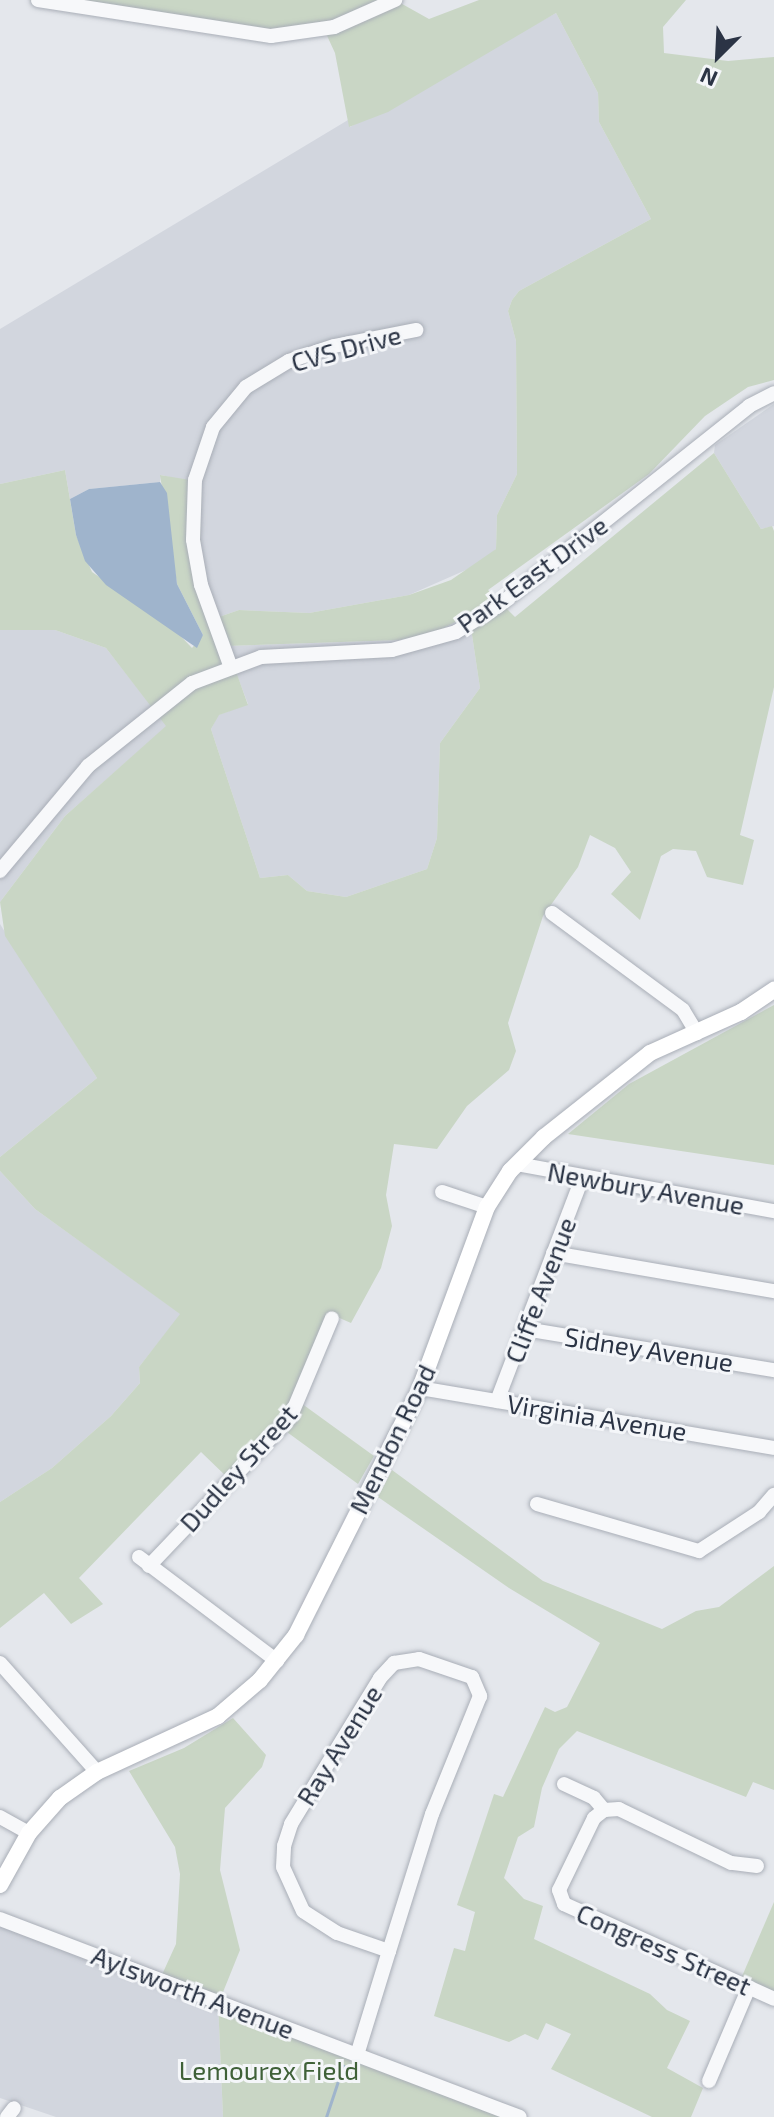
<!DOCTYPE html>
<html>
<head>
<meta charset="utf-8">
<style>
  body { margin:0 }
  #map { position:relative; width:774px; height:2117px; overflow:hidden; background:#e4e7ec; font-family:"Exo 2",sans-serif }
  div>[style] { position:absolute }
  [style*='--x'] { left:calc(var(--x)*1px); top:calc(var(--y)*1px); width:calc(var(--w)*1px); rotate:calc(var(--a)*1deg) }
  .built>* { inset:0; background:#d2d6de }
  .green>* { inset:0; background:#c9d6c5 }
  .water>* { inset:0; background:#9fb4cc }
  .stream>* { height:3px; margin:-1.5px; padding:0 1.5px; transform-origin:1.5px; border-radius:1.5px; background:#9fb4cc }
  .roads { filter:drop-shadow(0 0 2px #a9aeb7) drop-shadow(0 0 2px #a9aeb7) }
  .minor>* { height:14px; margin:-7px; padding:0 7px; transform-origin:7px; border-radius:7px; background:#f7f8fa }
  .major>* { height:16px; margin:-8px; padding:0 8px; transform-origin:8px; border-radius:8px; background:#fff }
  span { translate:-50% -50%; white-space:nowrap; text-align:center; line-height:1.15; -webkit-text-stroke:6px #f4f6f9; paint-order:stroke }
  .street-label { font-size:26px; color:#2b3445 }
  .park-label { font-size:26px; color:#3f6138 }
  .north { position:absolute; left:678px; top:16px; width:80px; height:80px; -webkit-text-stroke:6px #f4f6f9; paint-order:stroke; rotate:204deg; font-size:22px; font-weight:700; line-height:32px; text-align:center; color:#2b3445 }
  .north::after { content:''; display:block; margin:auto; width:28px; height:36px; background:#2b3445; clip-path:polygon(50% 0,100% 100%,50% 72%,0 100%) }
</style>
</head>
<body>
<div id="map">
  <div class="built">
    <i style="clip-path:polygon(556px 13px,598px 93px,599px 122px,651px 219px,519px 291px,512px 300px,508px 311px,516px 341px,517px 474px,497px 515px,496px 549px,484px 562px,409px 595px,309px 613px,239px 610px,216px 618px,174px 478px,161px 475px,160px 482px,89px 489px,70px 499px,65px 470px,0 484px,0 329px,348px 120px,350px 127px)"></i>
    <i style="clip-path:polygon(774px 404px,774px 526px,761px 529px,714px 453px,715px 445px)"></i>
    <i style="clip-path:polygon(469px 615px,480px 688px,440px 743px,437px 838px,427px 869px,346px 897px,307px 891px,288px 875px,260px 878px,211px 729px,218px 715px,248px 704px,226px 646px,400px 640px,436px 632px)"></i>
    <i style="clip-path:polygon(30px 628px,55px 630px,106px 648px,167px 726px,65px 816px,0 902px,0 630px)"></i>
    <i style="clip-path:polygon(0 924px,97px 1078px,0 1157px)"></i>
    <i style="clip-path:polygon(0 1171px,35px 1209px,181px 1314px,139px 1367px,140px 1383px,111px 1416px,52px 1468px,0 1502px)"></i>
    <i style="clip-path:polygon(0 1913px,218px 2002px,223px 2117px,56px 2117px,0 2098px)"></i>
  </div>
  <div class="green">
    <i style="clip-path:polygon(evenodd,64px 0,395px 0,429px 19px,479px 0,686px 0,663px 27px,664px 53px,728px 61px,774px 57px,774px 380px,748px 387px,705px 416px,649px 474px,488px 590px,515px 617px,714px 453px,761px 529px,772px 526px,774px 531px,774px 687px,740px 835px,754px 840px,743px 885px,707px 877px,696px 851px,673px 849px,661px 856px,640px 920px,611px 894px,631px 872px,615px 848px,590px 835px,578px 867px,543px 916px,508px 1023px,516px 1051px,509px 1070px,467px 1106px,437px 1149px,394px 1144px,386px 1195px,392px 1226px,381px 1268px,351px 1323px,328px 1313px,294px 1398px,374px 1456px,358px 1484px,276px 1424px,229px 1479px,201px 1452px,79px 1578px,103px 1604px,71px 1624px,44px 1593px,0 1628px,0 1502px,52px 1468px,111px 1416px,140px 1383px,139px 1367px,180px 1314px,35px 1209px,0 1171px,0 1157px,97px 1078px,5px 936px,0 902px,65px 816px,166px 726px,106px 648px,55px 630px,0 630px,0 484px,65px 470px,76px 535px,92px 572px,171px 626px,192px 648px,203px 635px,177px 584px,160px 475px,202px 482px,200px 551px,216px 618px,239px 610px,309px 613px,409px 595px,451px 580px,496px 549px,497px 515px,517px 474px,516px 341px,508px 311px,512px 300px,519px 291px,651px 219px,599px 122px,598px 93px,556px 13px,388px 112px,349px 127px,335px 53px,323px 27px,271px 32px,64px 0,469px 615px,480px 688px,440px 743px,437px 838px,427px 869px,346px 897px,307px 891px,288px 875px,260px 878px,211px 729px,219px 715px,248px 705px,227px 646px,400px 640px,436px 632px,469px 615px)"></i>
    <i style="clip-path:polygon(774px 1005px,774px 1165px,568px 1134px,629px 1084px)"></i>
    <i style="clip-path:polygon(392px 1470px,543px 1581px,662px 1629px,696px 1611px,719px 1607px,774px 1566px,774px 1790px,753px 1782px,746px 1797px,577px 1731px,559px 1749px,542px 1788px,534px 1827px,518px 1837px,504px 1878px,524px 1899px,543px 1906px,534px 1939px,650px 1994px,667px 2010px,690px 2021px,667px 2068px,703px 2088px,691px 2117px,652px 2117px,551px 2069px,571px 2034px,546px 2023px,538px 2040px,525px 2034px,509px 2042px,434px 2016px,454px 1948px,465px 1951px,475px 1912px,457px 1905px,494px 1794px,503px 1797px,545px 1707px,555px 1712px,567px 1707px,600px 1643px,509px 1588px,378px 1497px)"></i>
    <i style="clip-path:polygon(233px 1718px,266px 1755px,262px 1767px,225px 1808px,220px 1870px,240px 1950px,219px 2002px,521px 2117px,223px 2117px,218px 2002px,160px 1979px,176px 1944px,180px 1874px,175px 1847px,129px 1771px,184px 1748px)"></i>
    <i style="clip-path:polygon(774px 1902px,774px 1997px,740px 1981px)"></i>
  </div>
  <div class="water">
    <i style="clip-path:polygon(160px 482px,167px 493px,177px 584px,203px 635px,197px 648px,106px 585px,85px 561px,76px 535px,70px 499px,89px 489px)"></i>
  </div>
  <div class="stream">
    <i style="--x:326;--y:2117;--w:54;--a:-71.6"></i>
  </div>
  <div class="roads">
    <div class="minor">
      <i style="--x:38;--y:0;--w:236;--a:8.8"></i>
      <i style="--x:271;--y:36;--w:64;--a:-8.1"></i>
      <i style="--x:334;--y:27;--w:67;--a:-23.9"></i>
      <i style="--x:230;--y:665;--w:85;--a:-109.9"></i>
      <i style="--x:201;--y:585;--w:46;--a:-100.1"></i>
      <i style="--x:193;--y:540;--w:60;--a:-88.1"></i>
      <i style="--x:195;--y:480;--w:56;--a:-71.2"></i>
      <i style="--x:213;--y:427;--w:52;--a:-50.5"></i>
      <i style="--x:246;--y:387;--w:50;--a:-31.2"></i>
      <i style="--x:289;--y:361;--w:47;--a:-18.4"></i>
      <i style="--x:334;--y:346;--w:84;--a:-11"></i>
      <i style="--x:0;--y:871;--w:137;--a:-50"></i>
      <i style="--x:88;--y:766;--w:133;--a:-38.6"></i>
      <i style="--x:192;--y:683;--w:74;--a:-20.6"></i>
      <i style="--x:261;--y:657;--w:131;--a:-3.1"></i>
      <i style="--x:392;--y:650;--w:66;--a:-15.7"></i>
      <i style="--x:456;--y:632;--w:49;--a:-31.8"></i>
      <i style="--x:498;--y:606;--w:321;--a:-38.5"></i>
      <i style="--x:749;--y:406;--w:28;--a:-27"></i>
      <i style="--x:552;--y:913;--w:163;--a:36.5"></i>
      <i style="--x:683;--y:1010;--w:27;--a:59"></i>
      <i style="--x:517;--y:1164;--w:261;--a:10.4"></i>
      <i style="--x:442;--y:1192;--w:47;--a:18.4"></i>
      <i style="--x:553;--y:1253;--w:224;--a:9.8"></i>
      <i style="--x:525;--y:1329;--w:252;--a:9.4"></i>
      <i style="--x:420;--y:1388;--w:359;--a:9.6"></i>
      <i style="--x:497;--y:1401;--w:239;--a:-69.1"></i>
      <i style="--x:537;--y:1504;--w:169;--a:16.2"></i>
      <i style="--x:699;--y:1551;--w:72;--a:-33"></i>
      <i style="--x:759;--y:1512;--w:23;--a:-49"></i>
      <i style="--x:139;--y:1557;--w:173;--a:37"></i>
      <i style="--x:149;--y:1566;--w:204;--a:-46.4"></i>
      <i style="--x:290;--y:1418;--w:108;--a:-67.2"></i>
      <i style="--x:419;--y:1659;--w:56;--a:18.8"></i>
      <i style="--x:472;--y:1677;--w:21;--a:67"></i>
      <i style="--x:480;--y:1696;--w:127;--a:112.1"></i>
      <i style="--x:432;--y:1814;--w:144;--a:107.4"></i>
      <i style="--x:389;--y:1951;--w:55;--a:-160.9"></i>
      <i style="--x:337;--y:1933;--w:40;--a:-147.1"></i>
      <i style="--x:303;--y:1911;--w:48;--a:-114.4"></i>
      <i style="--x:283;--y:1867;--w:21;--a:-87"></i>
      <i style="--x:284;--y:1846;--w:23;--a:-72"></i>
      <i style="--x:291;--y:1824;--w:171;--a:-58.6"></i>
      <i style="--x:380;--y:1678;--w:21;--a:-47"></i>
      <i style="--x:394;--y:1663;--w:25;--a:-9"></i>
      <i style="--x:0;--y:1663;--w:146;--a:48.3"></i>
      <i style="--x:564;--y:1784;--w:33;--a:25"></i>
      <i style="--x:594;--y:1798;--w:16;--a:50"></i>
      <i style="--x:0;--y:1817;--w:33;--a:29"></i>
      <i style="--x:757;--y:1866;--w:26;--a:-173"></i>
      <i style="--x:731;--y:1863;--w:124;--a:-154.3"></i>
      <i style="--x:619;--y:1809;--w:15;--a:176"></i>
      <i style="--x:604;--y:1810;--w:13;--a:141"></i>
      <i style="--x:594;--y:1818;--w:80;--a:115.9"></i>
      <i style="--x:559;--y:1890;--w:15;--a:70"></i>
      <i style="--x:564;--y:1904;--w:230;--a:24.3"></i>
      <i style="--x:0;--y:1919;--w:556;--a:20.85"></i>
      <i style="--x:357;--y:2055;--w:109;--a:-72.9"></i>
      <i style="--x:709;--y:2081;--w:102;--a:-66.9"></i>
      <i style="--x:7;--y:2117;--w:11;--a:-52"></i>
    </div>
    <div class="major">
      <i style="--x:0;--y:1885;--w:60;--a:-60.9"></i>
      <i style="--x:29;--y:1833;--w:47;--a:-48.5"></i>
      <i style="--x:60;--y:1798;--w:45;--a:-35.1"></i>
      <i style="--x:97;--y:1772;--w:133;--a:-24.8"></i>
      <i style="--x:218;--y:1716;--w:55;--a:-40.6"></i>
      <i style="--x:260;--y:1680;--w:58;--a:-51.3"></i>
      <i style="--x:296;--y:1635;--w:276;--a:-63.3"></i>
      <i style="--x:420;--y:1388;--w:193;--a:-69.7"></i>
      <i style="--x:487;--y:1207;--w:43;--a:-57.4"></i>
      <i style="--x:510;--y:1171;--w:48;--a:-45"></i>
      <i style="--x:544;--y:1137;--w:135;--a:-38.4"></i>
      <i style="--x:650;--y:1053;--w:100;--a:-24.3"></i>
      <i style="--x:741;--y:1012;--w:40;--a:-34"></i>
    </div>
  </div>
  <div class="street-label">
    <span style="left:346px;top:348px;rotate:-15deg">CVS Drive</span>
    <span style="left:532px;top:574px;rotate:-36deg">Park East Drive</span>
    <span style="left:646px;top:1188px;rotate:10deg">Newbury Avenue</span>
    <span style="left:540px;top:1290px;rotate:-69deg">Cliffe Avenue</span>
    <span style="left:649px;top:1349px;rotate:9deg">Sidney Avenue</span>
    <span style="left:597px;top:1417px;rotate:9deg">Virginia Avenue</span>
    <span style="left:392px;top:1439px;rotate:-64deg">Mendon Road</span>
    <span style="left:238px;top:1468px;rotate:-48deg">Dudley Street</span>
    <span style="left:339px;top:1745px;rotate:-58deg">Ray Avenue</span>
    <span style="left:664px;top:1949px;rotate:24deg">Congress Street</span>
    <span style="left:193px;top:1992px;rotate:21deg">Aylsworth Avenue</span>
  </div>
  <div class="park-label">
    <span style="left:269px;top:2070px">Lemourex Field</span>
  </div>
  <div class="north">N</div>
</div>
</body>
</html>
